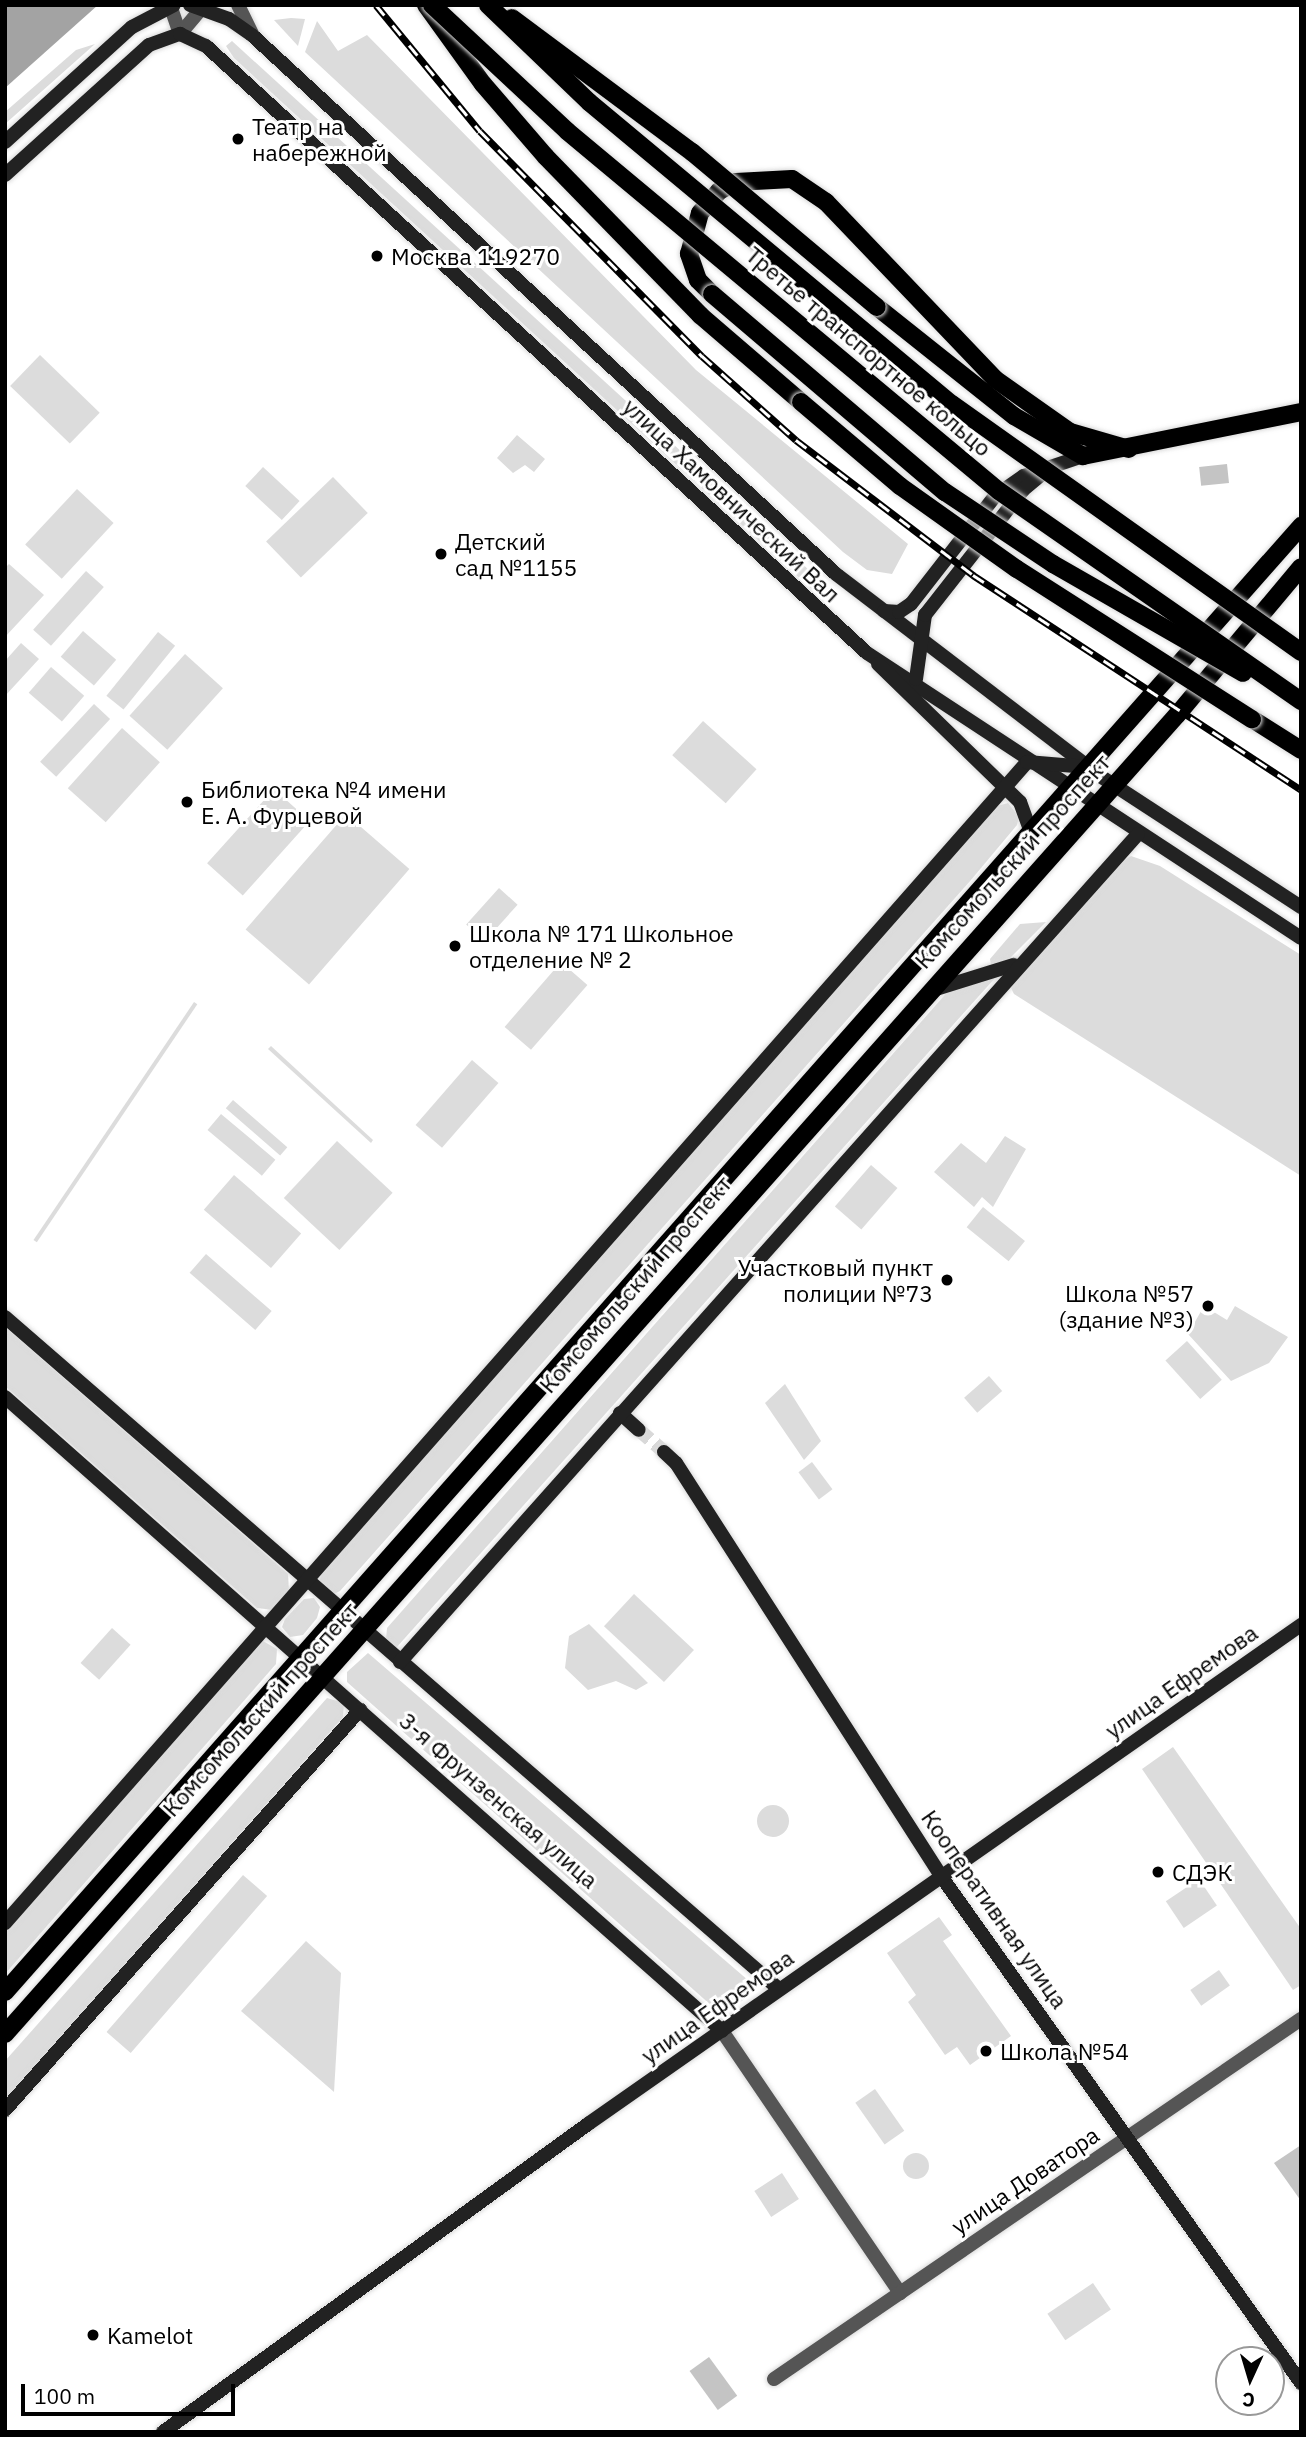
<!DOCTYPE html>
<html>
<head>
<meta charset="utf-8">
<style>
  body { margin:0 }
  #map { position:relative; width:1306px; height:2437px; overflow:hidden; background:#fff; font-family:"IBM Plex Sans",sans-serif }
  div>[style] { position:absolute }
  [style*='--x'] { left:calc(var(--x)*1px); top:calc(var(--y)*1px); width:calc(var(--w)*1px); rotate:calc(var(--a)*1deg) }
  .green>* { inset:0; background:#dcdcdc; transform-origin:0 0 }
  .round { border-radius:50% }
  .water>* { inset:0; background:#a3a3a3 }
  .building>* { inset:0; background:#c4c4c4; transform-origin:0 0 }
  .secondary-tunnel>* { height:14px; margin-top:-7px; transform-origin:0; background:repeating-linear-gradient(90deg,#d9d9d9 0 14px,transparent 0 21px) }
  .roads { filter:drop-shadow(0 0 2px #dbdbdb) drop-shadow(0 0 2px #dbdbdb) }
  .street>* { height:14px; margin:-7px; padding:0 7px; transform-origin:7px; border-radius:7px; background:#555 }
  .secondary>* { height:14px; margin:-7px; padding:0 7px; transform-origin:7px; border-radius:7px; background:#222 }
  .primary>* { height:18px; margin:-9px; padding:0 9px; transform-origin:9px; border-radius:9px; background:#000 }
  .rail>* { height:7px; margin-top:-3.5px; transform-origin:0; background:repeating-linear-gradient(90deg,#fff 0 13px,#000 0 26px); box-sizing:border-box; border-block:2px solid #000 }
  .bridges { filter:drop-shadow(0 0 2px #dbdbdb) drop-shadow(0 0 2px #dbdbdb) }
  .primary-bridge>* { height:18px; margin:-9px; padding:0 9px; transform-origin:9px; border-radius:9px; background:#000 }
  .dots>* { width:19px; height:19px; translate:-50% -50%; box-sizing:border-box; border:4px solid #fff; border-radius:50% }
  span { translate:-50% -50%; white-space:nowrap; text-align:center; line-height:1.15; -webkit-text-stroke:6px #fff; paint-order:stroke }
  .poi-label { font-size:23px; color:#000 }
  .left { translate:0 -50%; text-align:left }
  .right { translate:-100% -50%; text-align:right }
  .street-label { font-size:23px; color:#000 }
  .frame { position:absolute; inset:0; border:7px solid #000; pointer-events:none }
  .north { position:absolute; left:1215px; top:2346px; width:70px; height:70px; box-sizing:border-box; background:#fff; border:2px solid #999; border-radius:50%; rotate:184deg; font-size:19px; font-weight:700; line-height:28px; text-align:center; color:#000 }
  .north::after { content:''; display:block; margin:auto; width:24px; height:32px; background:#000; clip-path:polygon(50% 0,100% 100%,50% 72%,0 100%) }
  .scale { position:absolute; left:21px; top:2384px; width:214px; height:32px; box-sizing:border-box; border:4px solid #000; border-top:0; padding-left:9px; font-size:21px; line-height:24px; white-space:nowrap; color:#000; -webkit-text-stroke:5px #fff; paint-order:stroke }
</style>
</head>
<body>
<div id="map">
  <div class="green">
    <i style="clip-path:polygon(305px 19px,298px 46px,274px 20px,291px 18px)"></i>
    <i style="clip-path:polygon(317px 21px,338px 51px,367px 35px,696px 370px,908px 544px,892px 574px,867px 570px,843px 552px,305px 52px)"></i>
    <i style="clip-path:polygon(232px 41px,730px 496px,828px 588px,828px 595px,819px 596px,234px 58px,226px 46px)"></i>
    <i style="clip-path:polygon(95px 44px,5px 124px,5px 112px,76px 50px)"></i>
    <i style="left:40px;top:355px;width:83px;height:43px;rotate:44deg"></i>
    <i style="clip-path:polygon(517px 435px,545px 459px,534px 472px,525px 465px,513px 473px,497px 458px)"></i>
    <i style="left:263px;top:467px;width:50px;height:26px;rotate:43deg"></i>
    <i style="left:333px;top:477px;width:50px;height:93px;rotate:46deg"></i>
    <i style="left:77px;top:489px;width:50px;height:76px;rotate:43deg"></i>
    <i style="clip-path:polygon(9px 564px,44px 595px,5px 637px,5px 568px)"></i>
    <i style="left:86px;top:571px;width:24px;height:79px;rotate:42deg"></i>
    <i style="left:83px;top:631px;width:44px;height:34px;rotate:41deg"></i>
    <i style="left:158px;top:632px;width:22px;height:82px;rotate:39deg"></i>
    <i style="clip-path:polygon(21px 643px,39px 659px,5px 696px,5px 661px)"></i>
    <i style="left:185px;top:654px;width:51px;height:83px;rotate:42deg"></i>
    <i style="left:51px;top:667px;width:44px;height:34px;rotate:41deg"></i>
    <i style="left:94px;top:704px;width:22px;height:79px;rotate:43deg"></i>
    <i style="left:703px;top:721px;width:72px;height:46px;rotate:42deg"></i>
    <i style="left:122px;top:728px;width:51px;height:81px;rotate:42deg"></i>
    <i style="left:274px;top:789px;width:48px;height:100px;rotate:42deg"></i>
    <i style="clip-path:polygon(1008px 803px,1019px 817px,1017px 825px,971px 880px,340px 1591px,334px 1594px,319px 1584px,321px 1574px,997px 806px)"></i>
    <i style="left:346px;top:814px;width:84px;height:153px;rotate:41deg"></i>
    <i style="clip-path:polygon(1131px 856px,1160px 866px,1301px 955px,1301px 1176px,1014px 994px,1010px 986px,1115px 865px)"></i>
    <i style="left:499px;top:888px;width:25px;height:49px;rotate:42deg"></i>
    <i style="clip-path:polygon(1046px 922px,1007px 961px,991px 965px,990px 959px,1020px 924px)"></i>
    <i style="left:561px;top:962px;width:35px;height:86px;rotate:41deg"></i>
    <i style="clip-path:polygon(984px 977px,995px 978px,396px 1648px,386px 1639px,387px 1628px,950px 989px)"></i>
    <i style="left:194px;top:1002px;width:4px;height:287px;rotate:34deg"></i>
    <i style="clip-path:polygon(271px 1046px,373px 1140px,371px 1143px,268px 1049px)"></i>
    <i style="left:472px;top:1060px;width:35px;height:86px;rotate:41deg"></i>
    <i style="left:233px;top:1100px;width:72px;height:11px;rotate:41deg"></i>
    <i style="left:221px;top:1114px;width:71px;height:21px;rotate:40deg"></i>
    <i style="clip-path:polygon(1005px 1136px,1026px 1149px,993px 1207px,982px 1197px,974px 1207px,934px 1172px,961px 1143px,986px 1163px)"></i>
    <i style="left:337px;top:1141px;width:76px;height:78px;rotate:43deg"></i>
    <i style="left:871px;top:1165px;width:35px;height:55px;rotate:41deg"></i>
    <i style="left:234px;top:1175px;width:89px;height:46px;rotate:41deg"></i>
    <i style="left:983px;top:1207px;width:54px;height:26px;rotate:39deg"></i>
    <i style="left:206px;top:1254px;width:87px;height:25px;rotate:41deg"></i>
    <i style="clip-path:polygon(1204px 1306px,1227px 1320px,1235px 1306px,1288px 1337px,1269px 1363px,1231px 1381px,1188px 1334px)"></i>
    <i style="clip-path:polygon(5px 1327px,288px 1574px,289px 1591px,273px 1610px,257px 1608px,5px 1386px)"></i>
    <i style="left:1187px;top:1341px;width:52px;height:29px;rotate:48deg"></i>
    <i style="left:989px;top:1376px;width:20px;height:33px;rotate:49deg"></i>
    <i style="clip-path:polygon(785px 1384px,821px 1441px,804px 1460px,765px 1403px)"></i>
    <i style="left:812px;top:1462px;width:34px;height:17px;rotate:53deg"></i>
    <i style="left:634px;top:1594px;width:82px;height:44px;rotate:43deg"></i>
    <i style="clip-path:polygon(314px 1598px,320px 1607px,317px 1618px,303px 1635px,290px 1637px,282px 1627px,285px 1619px,304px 1599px)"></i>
    <i style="clip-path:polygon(589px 1624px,648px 1683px,636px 1690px,616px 1681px,588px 1690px,565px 1668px,569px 1636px)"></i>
    <i style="left:112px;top:1628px;width:25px;height:47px;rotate:42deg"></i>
    <i style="clip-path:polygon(263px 1641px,277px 1649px,276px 1664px,5px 1974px,5px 1931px)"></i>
    <i style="clip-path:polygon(368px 1653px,749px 1981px,745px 1999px,725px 2011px,713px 2007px,347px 1682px,347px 1672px)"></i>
    <i style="clip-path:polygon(327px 1698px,344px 1703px,343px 1717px,5px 2100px,5px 2061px)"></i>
    <i style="clip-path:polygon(1173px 1747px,1301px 1929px,1301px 1985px,1293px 1990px,1142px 1769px)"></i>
    <i class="round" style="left:757px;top:1805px;width:32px;height:32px"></i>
    <i style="left:243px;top:1875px;width:32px;height:208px;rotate:41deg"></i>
    <i style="left:1199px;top:1879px;width:32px;height:40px;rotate:56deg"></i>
    <i style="clip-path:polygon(939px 1917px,952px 1935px,943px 1941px,1011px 2036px,970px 2065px,957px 2047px,945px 2055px,908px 2002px,916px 1995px,887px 1953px)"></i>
    <i style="clip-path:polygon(306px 1941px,341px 1973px,334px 2092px,241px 2011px)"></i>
    <i style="left:1219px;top:1970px;width:19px;height:35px;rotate:55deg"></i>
    <i style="left:875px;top:2089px;width:51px;height:24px;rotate:55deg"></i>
    <i class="round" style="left:903px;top:2153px;width:26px;height:26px"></i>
    <i style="left:782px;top:2173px;width:31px;height:33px;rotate:57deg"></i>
    <i style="left:1093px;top:2283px;width:32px;height:55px;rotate:56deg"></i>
  </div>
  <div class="water">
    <i style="clip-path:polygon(5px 5px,98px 5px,5px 88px)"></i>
  </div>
  <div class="building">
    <i style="left:1227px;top:464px;width:19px;height:28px;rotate:84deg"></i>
    <i style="clip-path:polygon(1301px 2145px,1301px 2201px,1274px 2163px)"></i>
    <i style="left:709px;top:2357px;width:48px;height:24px;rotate:54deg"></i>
  </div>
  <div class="secondary-tunnel">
    <i style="--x:639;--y:1430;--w:33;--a:41"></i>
  </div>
  <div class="roads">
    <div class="street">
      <i style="--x:170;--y:5;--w:31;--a:71"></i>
      <i style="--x:238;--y:5;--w:34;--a:64"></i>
      <i style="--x:180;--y:34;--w:38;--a:-50"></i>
      <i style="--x:722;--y:2031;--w:317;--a:55.8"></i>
      <i style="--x:774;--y:2379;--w:638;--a:-34.34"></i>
    </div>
    <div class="secondary">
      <i style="--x:190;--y:5;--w:41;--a:19.7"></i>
      <i style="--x:229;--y:19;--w:29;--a:35"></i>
      <i style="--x:253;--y:36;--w:793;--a:42.7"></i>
      <i style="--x:836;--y:574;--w:332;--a:37.4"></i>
      <i style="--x:1100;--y:776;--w:240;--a:33.1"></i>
      <i style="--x:5;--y:142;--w:171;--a:-42.2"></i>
      <i style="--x:132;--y:27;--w:47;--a:-27.6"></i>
      <i style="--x:5;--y:175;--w:194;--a:-42.1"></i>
      <i style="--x:149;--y:45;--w:33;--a:-20"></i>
      <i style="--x:180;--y:34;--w:29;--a:25"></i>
      <i style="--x:206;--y:46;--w:897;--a:42.56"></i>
      <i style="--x:867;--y:653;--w:519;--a:33.29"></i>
      <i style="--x:884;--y:611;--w:15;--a:4"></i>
      <i style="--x:899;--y:612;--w:14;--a:-34"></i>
      <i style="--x:911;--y:604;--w:137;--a:-52.1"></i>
      <i style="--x:995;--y:496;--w:35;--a:-35"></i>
      <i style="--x:1024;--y:476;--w:62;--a:-18.7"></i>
      <i style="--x:878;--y:664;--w:198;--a:44.2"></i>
      <i style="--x:1020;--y:802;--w:32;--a:70"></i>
      <i style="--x:916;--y:679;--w:65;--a:-82"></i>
      <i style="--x:925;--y:615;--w:159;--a:-51.9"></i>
      <i style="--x:1023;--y:490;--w:25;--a:-40"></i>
      <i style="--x:936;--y:989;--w:81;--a:-17.3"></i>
      <i style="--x:5;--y:1317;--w:1025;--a:40.97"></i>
      <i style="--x:5;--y:1397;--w:957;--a:41.48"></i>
      <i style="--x:620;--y:1413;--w:25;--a:42"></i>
      <i style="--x:664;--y:1452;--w:16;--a:43"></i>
      <i style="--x:676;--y:1463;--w:491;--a:57.3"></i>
      <i style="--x:941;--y:1876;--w:622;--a:54.62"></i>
      <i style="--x:400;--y:1662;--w:1109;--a:-48.29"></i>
      <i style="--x:5;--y:1923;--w:1547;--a:-48.64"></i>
      <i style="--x:1027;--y:762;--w:60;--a:4.8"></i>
      <i style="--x:5;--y:2110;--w:535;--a:-48.41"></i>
      <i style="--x:163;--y:2432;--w:525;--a:-35.93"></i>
      <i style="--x:588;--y:2124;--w:870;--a:-34.99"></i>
    </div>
    <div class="primary">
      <i style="--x:426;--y:5;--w:97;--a:54.2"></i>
      <i style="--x:483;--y:84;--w:96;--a:49.2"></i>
      <i style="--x:546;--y:157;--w:221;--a:45.7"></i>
      <i style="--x:700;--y:315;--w:133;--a:40.7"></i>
      <i style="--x:712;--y:294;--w:20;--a:-135"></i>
      <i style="--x:698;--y:280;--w:28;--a:-109"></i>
      <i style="--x:689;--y:254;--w:42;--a:-75"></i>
      <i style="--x:700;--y:213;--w:29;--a:-49"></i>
      <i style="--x:719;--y:191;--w:19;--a:-28"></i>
      <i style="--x:736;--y:182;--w:56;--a:-3.1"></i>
      <i style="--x:792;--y:179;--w:41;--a:34.1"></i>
      <i style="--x:826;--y:202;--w:245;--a:46.3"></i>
      <i style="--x:995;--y:379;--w:92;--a:35.2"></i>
      <i style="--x:1070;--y:432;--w:61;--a:16.1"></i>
      <i style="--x:877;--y:307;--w:175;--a:38.5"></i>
      <i style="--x:1014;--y:416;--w:80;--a:30.1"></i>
      <i style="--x:1083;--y:456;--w:222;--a:-11.4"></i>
      <i style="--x:1252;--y:719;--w:58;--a:32.3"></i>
      <i style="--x:5;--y:1992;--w:1957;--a:-48.52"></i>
      <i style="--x:5;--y:2034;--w:1764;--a:-48.38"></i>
      <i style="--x:1177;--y:715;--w:193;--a:-50"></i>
    </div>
  </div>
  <div class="rail">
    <i style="--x:376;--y:5;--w:163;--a:50.5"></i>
    <i style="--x:480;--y:131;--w:316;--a:45.4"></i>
    <i style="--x:702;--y:356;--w:126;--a:41.8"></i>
    <i style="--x:796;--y:440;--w:223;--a:37.3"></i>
    <i style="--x:973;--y:575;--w:392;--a:33.2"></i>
  </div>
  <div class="bridges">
    <div class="primary-bridge">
      <i style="--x:432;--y:5;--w:185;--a:43"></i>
      <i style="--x:567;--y:131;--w:562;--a:39.81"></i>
      <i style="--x:999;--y:491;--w:368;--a:34.8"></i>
      <i style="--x:488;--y:5;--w:140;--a:43.8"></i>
      <i style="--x:589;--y:102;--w:472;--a:39.8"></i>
      <i style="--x:952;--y:404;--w:428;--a:35.4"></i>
      <i style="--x:512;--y:18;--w:224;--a:36.7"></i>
      <i style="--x:692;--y:152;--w:241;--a:40"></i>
      <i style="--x:712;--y:294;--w:306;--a:40.4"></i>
      <i style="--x:945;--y:492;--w:130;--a:33.7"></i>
      <i style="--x:1053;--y:564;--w:219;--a:29.8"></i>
      <i style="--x:801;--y:402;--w:130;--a:40.3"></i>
      <i style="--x:900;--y:486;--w:143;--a:35.4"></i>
      <i style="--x:1017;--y:569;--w:279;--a:32.6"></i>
    </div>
  </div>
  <div class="dots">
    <i style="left:238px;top:139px;background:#000"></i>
    <i style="left:377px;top:256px;background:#000"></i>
    <i style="left:441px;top:554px;background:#000"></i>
    <i style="left:187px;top:802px;background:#000"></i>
    <i style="left:455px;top:946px;background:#000"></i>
    <i style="left:947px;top:1280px;background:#000"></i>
    <i style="left:1208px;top:1306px;background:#000"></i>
    <i style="left:1158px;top:1872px;background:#000"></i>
    <i style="left:986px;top:2051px;background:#000"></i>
    <i style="left:93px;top:2335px;background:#000"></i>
  </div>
  <div class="poi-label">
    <span class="left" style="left:252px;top:139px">Театр на<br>набережной</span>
    <span class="left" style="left:391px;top:256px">Москва 119270</span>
    <span class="left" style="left:455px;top:554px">Детский<br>сад №1155</span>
    <span class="left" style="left:201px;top:802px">Библиотека №4 имени<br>Е. А. Фурцевой</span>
    <span class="left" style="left:469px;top:946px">Школа № 171 Школьное<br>отделение № 2</span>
    <span class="right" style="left:933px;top:1280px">Участковый пункт<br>полиции №73</span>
    <span class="right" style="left:1194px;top:1306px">Школа №57<br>(здание №3)</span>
    <span class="left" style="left:1172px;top:1872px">СДЭК</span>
    <span class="left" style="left:1000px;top:2051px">Школа №54</span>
    <span class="left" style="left:107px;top:2335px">Kamelot</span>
  </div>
  <div class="street-label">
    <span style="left:869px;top:351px;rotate:40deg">Третье транспортное кольцо</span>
    <span style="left:732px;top:500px;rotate:43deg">улица Хамовнический Вал</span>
    <span style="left:1012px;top:861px;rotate:-48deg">Комсомольский проспект</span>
    <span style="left:635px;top:1284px;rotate:-49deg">Комсомольский проспект</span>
    <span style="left:1181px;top:1681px;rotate:-35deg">улица Ефремова</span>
    <span style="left:260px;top:1709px;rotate:-48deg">Комсомольский проспект</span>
    <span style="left:499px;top:1800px;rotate:41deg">3-я Фрунзенская улица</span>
    <span style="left:995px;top:1909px;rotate:55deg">Кооперативная улица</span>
    <span style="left:717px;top:2006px;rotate:-35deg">улица Ефремова</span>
    <span style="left:1025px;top:2180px;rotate:-34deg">улица Доватора</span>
  </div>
  <div class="frame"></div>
  <div class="north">С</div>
  <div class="scale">100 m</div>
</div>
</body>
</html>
